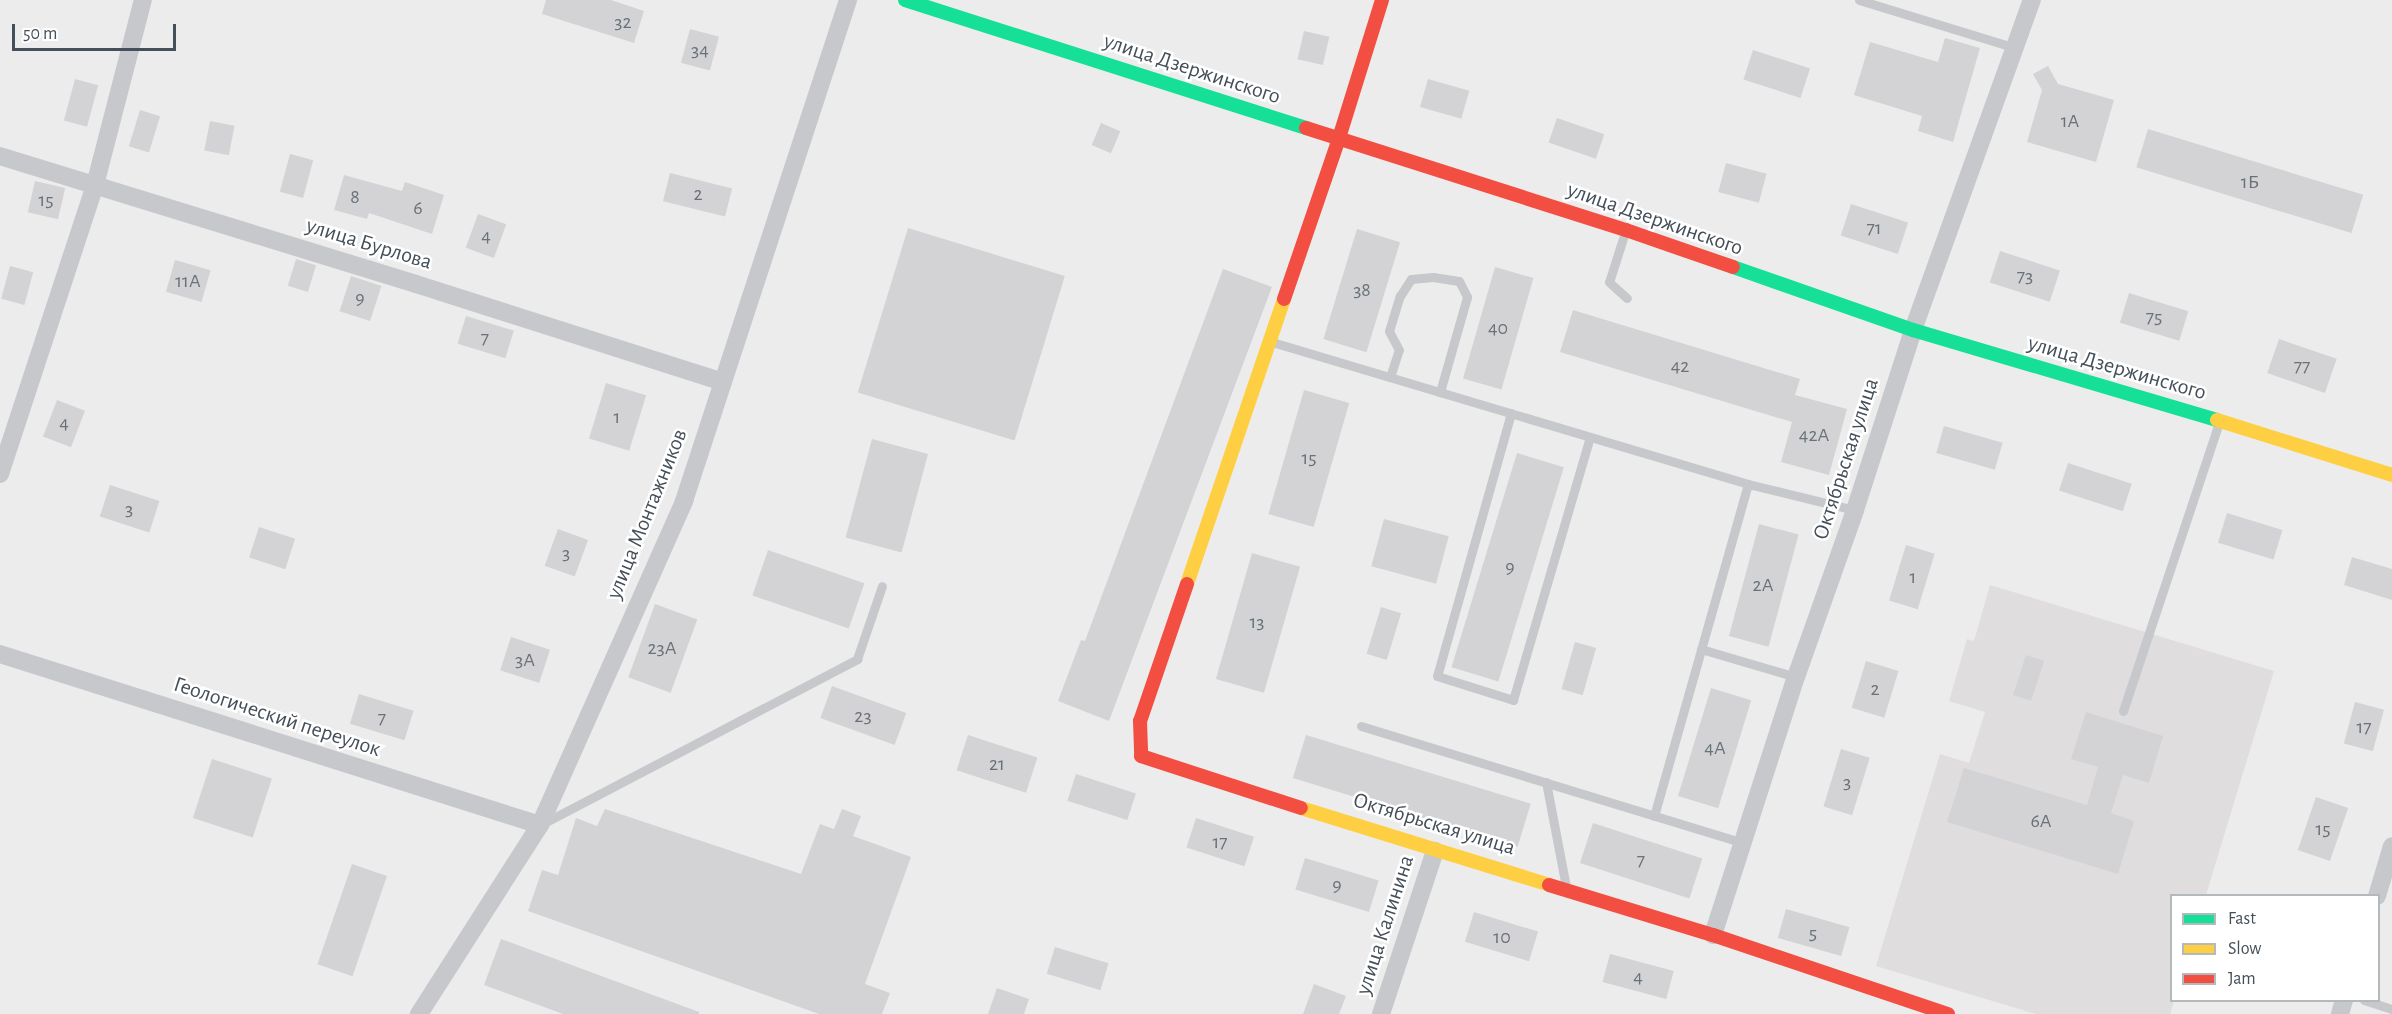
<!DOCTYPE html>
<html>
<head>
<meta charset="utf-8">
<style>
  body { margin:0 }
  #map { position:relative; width:2392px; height:1014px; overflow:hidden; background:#edecec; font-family:"Alegreya Sans",sans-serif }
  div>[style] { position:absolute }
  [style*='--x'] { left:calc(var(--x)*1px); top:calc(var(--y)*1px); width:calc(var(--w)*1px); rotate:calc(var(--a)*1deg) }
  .education>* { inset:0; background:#dfddde }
  .building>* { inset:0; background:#d3d3d5; transform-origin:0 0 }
  .lane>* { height:9px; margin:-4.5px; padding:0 4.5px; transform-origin:4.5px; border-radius:4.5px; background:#c6c8cb }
  .street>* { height:18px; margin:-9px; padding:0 9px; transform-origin:9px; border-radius:9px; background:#c6c8cb }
  .fast>* { height:14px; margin:-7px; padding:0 7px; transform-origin:7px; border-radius:7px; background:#16e098 }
  .slow>* { height:14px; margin:-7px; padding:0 7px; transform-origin:7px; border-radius:7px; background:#ffcf43 }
  .jam>* { height:14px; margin:-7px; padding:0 7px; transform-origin:7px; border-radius:7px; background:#f24e42 }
  span { translate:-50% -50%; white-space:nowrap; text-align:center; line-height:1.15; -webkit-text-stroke:5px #fff; paint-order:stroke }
  .number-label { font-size:20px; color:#697279 }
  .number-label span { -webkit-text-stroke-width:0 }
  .street-label { font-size:22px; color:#444f59 }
  .legend { position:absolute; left:2170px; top:894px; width:210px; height:108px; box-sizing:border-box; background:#fff; border:2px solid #b4b9bd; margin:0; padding:8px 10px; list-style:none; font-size:18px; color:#444f59 }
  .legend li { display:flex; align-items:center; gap:12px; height:30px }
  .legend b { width:30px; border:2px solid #b4b9bd }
  .scale { position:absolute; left:12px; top:24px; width:164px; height:27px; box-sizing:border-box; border:3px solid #444f59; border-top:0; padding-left:8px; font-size:18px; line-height:21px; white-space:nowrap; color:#444f59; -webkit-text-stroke:4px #fff; paint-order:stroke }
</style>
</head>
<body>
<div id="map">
  <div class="education">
    <i style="clip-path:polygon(1990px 585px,2274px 671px,2206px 895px,2172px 896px,2172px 1000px,2174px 1001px,2170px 1014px,2036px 1014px,1876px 966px,1940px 754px,1969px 763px,1985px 712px,1949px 701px,1967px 639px,1974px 641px)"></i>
  </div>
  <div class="building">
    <i style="clip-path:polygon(546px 0,611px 0,644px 11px,634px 43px,542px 14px)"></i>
    <i style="left:690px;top:29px;width:30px;height:35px;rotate:15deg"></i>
    <i style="left:1304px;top:31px;width:26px;height:29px;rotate:13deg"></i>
    <i style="clip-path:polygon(1945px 38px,1980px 48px,1953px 142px,1918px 131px,1922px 116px,1854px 95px,1870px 42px,1938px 62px)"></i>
    <i style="left:1753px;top:50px;width:60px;height:31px;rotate:18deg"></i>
    <i style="clip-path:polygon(2048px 66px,2058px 84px,2114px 100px,2096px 162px,2027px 142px,2042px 90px,2033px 74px)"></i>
    <i style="left:75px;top:79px;width:24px;height:43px;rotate:15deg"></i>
    <i style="left:1428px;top:79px;width:43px;height:29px;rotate:16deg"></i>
    <i style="left:140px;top:110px;width:21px;height:38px;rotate:17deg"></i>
    <i style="left:1557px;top:118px;width:50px;height:26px;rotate:19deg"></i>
    <i style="left:210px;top:121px;width:25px;height:30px;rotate:11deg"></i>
    <i style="left:1101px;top:123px;width:21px;height:24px;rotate:23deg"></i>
    <i style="left:2148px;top:129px;width:225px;height:40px;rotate:17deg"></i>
    <i style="left:290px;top:154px;width:24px;height:39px;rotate:15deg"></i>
    <i style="left:1726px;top:163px;width:42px;height:30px;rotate:15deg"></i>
    <i style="left:670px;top:173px;width:64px;height:29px;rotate:14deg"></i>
    <i style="clip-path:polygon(344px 175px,402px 191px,405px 182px,444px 195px,432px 234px,369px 213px,367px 219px,334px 210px)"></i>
    <i style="left:35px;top:181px;width:31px;height:32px;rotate:13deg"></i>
    <i style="left:1851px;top:204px;width:60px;height:33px;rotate:18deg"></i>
    <i style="left:478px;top:214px;width:30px;height:36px;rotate:20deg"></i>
    <i style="left:908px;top:228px;width:164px;height:172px;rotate:17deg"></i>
    <i style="left:1357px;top:229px;width:45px;height:115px;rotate:17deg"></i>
    <i style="left:2000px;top:251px;width:63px;height:33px;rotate:18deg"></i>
    <i style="left:296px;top:259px;width:21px;height:28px;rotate:17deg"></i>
    <i style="left:175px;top:260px;width:37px;height:33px;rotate:16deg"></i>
    <i style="left:10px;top:266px;width:24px;height:34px;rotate:15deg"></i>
    <i style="left:1495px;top:267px;width:40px;height:116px;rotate:16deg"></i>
    <i style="clip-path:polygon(1223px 269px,1272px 287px,1109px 721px,1058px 701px,1081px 640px,1085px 641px)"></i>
    <i style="left:351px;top:276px;width:32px;height:37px;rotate:18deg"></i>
    <i style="left:2129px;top:293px;width:62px;height:31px;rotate:17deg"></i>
    <i style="clip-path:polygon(1573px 310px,1800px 379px,1795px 395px,1847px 409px,1829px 475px,1781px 462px,1792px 422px,1560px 352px)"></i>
    <i style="left:466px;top:316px;width:50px;height:29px;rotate:17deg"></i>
    <i style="left:2279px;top:339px;width:61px;height:36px;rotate:19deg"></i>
    <i style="left:606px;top:383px;width:42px;height:58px;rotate:17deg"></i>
    <i style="left:1304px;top:390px;width:47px;height:129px;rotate:16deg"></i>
    <i style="left:57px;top:400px;width:30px;height:39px;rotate:21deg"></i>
    <i style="left:1944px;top:426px;width:61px;height:28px;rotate:16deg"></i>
    <i style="left:872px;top:439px;width:58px;height:102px;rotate:15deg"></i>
    <i style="left:1517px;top:453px;width:49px;height:224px;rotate:17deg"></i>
    <i style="left:2068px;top:463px;width:67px;height:29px;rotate:18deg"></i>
    <i style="left:110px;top:485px;width:52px;height:33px;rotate:18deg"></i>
    <i style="left:2227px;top:513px;width:58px;height:31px;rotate:17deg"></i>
    <i style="left:1384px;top:519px;width:67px;height:49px;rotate:15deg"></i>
    <i style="left:1759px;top:524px;width:41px;height:116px;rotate:15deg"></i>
    <i style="left:259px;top:527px;width:38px;height:32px;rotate:18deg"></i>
    <i style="left:558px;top:529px;width:32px;height:39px;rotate:20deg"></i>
    <i style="left:1906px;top:545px;width:30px;height:58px;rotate:17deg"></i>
    <i style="left:768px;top:550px;width:102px;height:48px;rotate:19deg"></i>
    <i style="left:1252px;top:553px;width:50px;height:131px;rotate:16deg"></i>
    <i style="clip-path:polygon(2352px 557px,2392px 569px,2392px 600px,2344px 585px)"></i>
    <i style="left:655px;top:604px;width:45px;height:78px;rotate:20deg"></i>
    <i style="left:1381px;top:607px;width:21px;height:49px;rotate:17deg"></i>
    <i style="left:511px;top:637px;width:41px;height:35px;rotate:18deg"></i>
    <i style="left:1575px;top:642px;width:22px;height:49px;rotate:16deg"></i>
    <i style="left:2026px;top:655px;width:19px;height:42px;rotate:18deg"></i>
    <i style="left:1866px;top:661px;width:34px;height:49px;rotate:17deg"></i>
    <i style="left:832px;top:686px;width:79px;height:34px;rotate:20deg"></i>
    <i style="left:1711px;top:688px;width:42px;height:113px;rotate:17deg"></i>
    <i style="left:359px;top:694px;width:57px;height:31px;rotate:17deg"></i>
    <i style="left:2355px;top:702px;width:30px;height:43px;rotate:15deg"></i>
    <i style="clip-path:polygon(2086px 712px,2163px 736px,2149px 783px,2123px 775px,2111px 813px,2134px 821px,2118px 874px,1947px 822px,1964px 768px,2087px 805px,2098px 767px,2071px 759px)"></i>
    <i style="left:968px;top:735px;width:73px;height:37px;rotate:18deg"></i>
    <i style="left:1306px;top:735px;width:235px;height:45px;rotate:17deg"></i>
    <i style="left:1841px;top:749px;width:30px;height:60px;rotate:17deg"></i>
    <i style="left:212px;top:759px;width:63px;height:62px;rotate:18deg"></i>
    <i style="left:1076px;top:774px;width:63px;height:28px;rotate:18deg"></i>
    <i style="left:2316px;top:797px;width:34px;height:56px;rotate:19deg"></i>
    <i style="clip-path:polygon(605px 809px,801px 874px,820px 824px,834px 829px,842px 809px,861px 816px,853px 836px,911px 857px,865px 984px,890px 993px,882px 1014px,819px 1014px,528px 911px,542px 870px,558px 875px,576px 818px,597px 826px)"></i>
    <i style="left:1196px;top:818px;width:61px;height:31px;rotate:18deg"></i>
    <i style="left:1593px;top:823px;width:115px;height:42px;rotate:18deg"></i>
    <i style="left:1305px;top:858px;width:77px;height:33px;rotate:17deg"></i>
    <i style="left:352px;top:864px;width:37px;height:106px;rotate:19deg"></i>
    <i style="left:1786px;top:909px;width:66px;height:30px;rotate:16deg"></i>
    <i style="left:1474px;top:912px;width:67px;height:31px;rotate:17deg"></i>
    <i style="clip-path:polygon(501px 939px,699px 1012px,699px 1014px,563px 1014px,484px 985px)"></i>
    <i style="left:1055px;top:947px;width:56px;height:28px;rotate:17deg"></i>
    <i style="left:1610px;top:954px;width:66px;height:29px;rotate:15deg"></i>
    <i style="clip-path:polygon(1314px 984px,1346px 996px,1339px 1014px,1303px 1014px)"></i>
    <i style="clip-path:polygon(997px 988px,1029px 999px,1024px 1014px,988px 1014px)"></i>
  </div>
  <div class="lane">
    <i style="--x:1859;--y:0;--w:164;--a:17"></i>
    <i style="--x:1625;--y:232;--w:52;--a:107.7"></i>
    <i style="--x:1609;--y:282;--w:24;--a:42"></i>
    <i style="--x:1272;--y:342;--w:497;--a:16.6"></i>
    <i style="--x:1748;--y:484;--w:110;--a:13.7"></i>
    <i style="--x:1390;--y:377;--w:28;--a:-72"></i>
    <i style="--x:1399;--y:350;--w:21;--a:-118"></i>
    <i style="--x:1389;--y:331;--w:37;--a:-73"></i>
    <i style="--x:1400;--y:296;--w:20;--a:-57"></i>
    <i style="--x:1411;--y:279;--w:22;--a:-5"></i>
    <i style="--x:1433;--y:277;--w:26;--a:9"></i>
    <i style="--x:1459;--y:281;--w:18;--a:63"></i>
    <i style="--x:1467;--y:297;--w:99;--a:105.9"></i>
    <i style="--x:1511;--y:413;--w:273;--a:105.7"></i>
    <i style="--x:1437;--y:676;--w:80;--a:17.5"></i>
    <i style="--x:1513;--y:700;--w:274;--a:-73.7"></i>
    <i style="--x:1701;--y:649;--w:99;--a:16.4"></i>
    <i style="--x:2123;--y:711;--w:305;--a:-71.6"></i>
    <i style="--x:1361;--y:726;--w:400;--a:17"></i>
    <i style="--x:1546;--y:782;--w:107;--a:79.2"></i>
    <i style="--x:1654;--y:816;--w:345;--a:-74.2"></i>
    <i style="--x:542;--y:824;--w:356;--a:-27.6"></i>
    <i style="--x:857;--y:659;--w:77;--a:-71.1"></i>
    <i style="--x:2364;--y:1000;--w:29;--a:18"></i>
  </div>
  <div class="street">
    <i style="--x:0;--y:156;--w:435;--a:17.1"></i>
    <i style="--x:416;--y:284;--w:322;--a:17.7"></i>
    <i style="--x:0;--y:474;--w:304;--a:-71.8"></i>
    <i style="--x:95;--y:185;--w:191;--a:-75.5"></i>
    <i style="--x:0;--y:654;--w:566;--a:17.57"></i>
    <i style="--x:2377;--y:896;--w:52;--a:-73.3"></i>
    <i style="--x:1713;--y:935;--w:271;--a:-72.2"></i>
    <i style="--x:1796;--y:677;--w:177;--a:-70.5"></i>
    <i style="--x:1855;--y:510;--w:189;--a:-72.1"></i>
    <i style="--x:1913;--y:330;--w:351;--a:-70.2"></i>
    <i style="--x:419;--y:1014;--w:224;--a:-57.4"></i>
    <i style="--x:540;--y:825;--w:355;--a:-66"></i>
    <i style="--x:684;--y:501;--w:527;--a:-71.87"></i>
    <i style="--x:1381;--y:1014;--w:172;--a:-71.7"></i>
    <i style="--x:2340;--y:1014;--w:15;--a:-74"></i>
  </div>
  <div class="fast">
    <i style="--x:905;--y:0;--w:421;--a:17.7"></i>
    <i style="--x:1733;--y:267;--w:191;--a:19.3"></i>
    <i style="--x:1913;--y:330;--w:317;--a:16.5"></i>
  </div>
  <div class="slow">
    <i style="--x:2217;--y:420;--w:183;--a:17.4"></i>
    <i style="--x:1187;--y:584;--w:301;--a:-71.2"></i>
    <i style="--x:1301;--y:808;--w:260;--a:17.2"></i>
  </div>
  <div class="jam">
    <i style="--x:1306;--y:128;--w:336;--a:17.7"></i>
    <i style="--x:1626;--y:230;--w:113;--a:19.1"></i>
    <i style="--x:1284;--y:299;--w:170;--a:-71.1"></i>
    <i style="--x:1339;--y:138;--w:145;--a:-72.7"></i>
    <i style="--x:1187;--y:584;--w:145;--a:108.9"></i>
    <i style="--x:1140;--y:721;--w:35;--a:88"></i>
    <i style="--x:1141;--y:756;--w:168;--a:18"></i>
    <i style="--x:1549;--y:885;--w:171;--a:17"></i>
    <i style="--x:1713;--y:935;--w:248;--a:18.6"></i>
  </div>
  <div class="number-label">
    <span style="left:623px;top:22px">32</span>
    <span style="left:700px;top:50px">34</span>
    <span style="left:2070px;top:121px">1А</span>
    <span style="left:2250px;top:182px">1Б</span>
    <span style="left:698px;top:194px">2</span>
    <span style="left:355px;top:197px">8</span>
    <span style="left:46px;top:200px">15</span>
    <span style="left:418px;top:208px">6</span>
    <span style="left:1874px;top:228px">71</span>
    <span style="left:486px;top:236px">4</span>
    <span style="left:2025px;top:276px">73</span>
    <span style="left:188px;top:281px">11А</span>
    <span style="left:1362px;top:290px">38</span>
    <span style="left:360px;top:298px">9</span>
    <span style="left:2154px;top:317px">75</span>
    <span style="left:1498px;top:328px">40</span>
    <span style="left:485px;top:338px">7</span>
    <span style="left:1680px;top:366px">42</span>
    <span style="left:2302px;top:366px">77</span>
    <span style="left:617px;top:417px">1</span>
    <span style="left:64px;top:423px">4</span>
    <span style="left:1814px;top:435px">42А</span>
    <span style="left:1309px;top:458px">15</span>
    <span style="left:129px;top:509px">3</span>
    <span style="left:566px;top:553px">3</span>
    <span style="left:1510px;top:567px">9</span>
    <span style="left:1913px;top:577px">1</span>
    <span style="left:1763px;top:585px">2А</span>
    <span style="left:1257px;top:622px">13</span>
    <span style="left:662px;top:648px">23А</span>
    <span style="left:525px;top:660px">3А</span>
    <span style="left:1875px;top:689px">2</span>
    <span style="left:863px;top:716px">23</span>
    <span style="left:382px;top:718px">7</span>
    <span style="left:2364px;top:727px">17</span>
    <span style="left:1715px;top:748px">4А</span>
    <span style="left:997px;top:764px">21</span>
    <span style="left:1847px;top:782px">3</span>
    <span style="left:2041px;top:821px">6А</span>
    <span style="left:2323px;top:829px">15</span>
    <span style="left:1220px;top:842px">17</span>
    <span style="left:1641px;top:860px">7</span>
    <span style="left:1337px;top:885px">9</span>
    <span style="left:1813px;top:933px">5</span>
    <span style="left:1502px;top:937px">10</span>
    <span style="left:1638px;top:977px">4</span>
  </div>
  <div class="street-label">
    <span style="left:1192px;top:69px;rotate:18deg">улица Дзержинского</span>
    <span style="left:1655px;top:219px;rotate:19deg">улица Дзержинского</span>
    <span style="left:369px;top:244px;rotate:17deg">улица Бурлова</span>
    <span style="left:2117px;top:368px;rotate:16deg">улица Дзержинского</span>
    <span style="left:1846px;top:459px;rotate:-72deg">Октябрьская улица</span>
    <span style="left:647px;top:514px;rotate:-68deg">улица Монтажников</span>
    <span style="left:277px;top:717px;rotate:18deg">Геологический переулок</span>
    <span style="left:1434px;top:824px;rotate:17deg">Октябрьская улица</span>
    <span style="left:1385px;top:925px;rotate:-72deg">улица Калинина</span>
  </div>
  <ul class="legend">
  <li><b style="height:8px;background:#16e098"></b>Fast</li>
  <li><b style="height:8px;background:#ffcf43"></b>Slow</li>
  <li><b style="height:8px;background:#f24e42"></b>Jam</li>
  </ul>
  <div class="scale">50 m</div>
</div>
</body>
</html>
